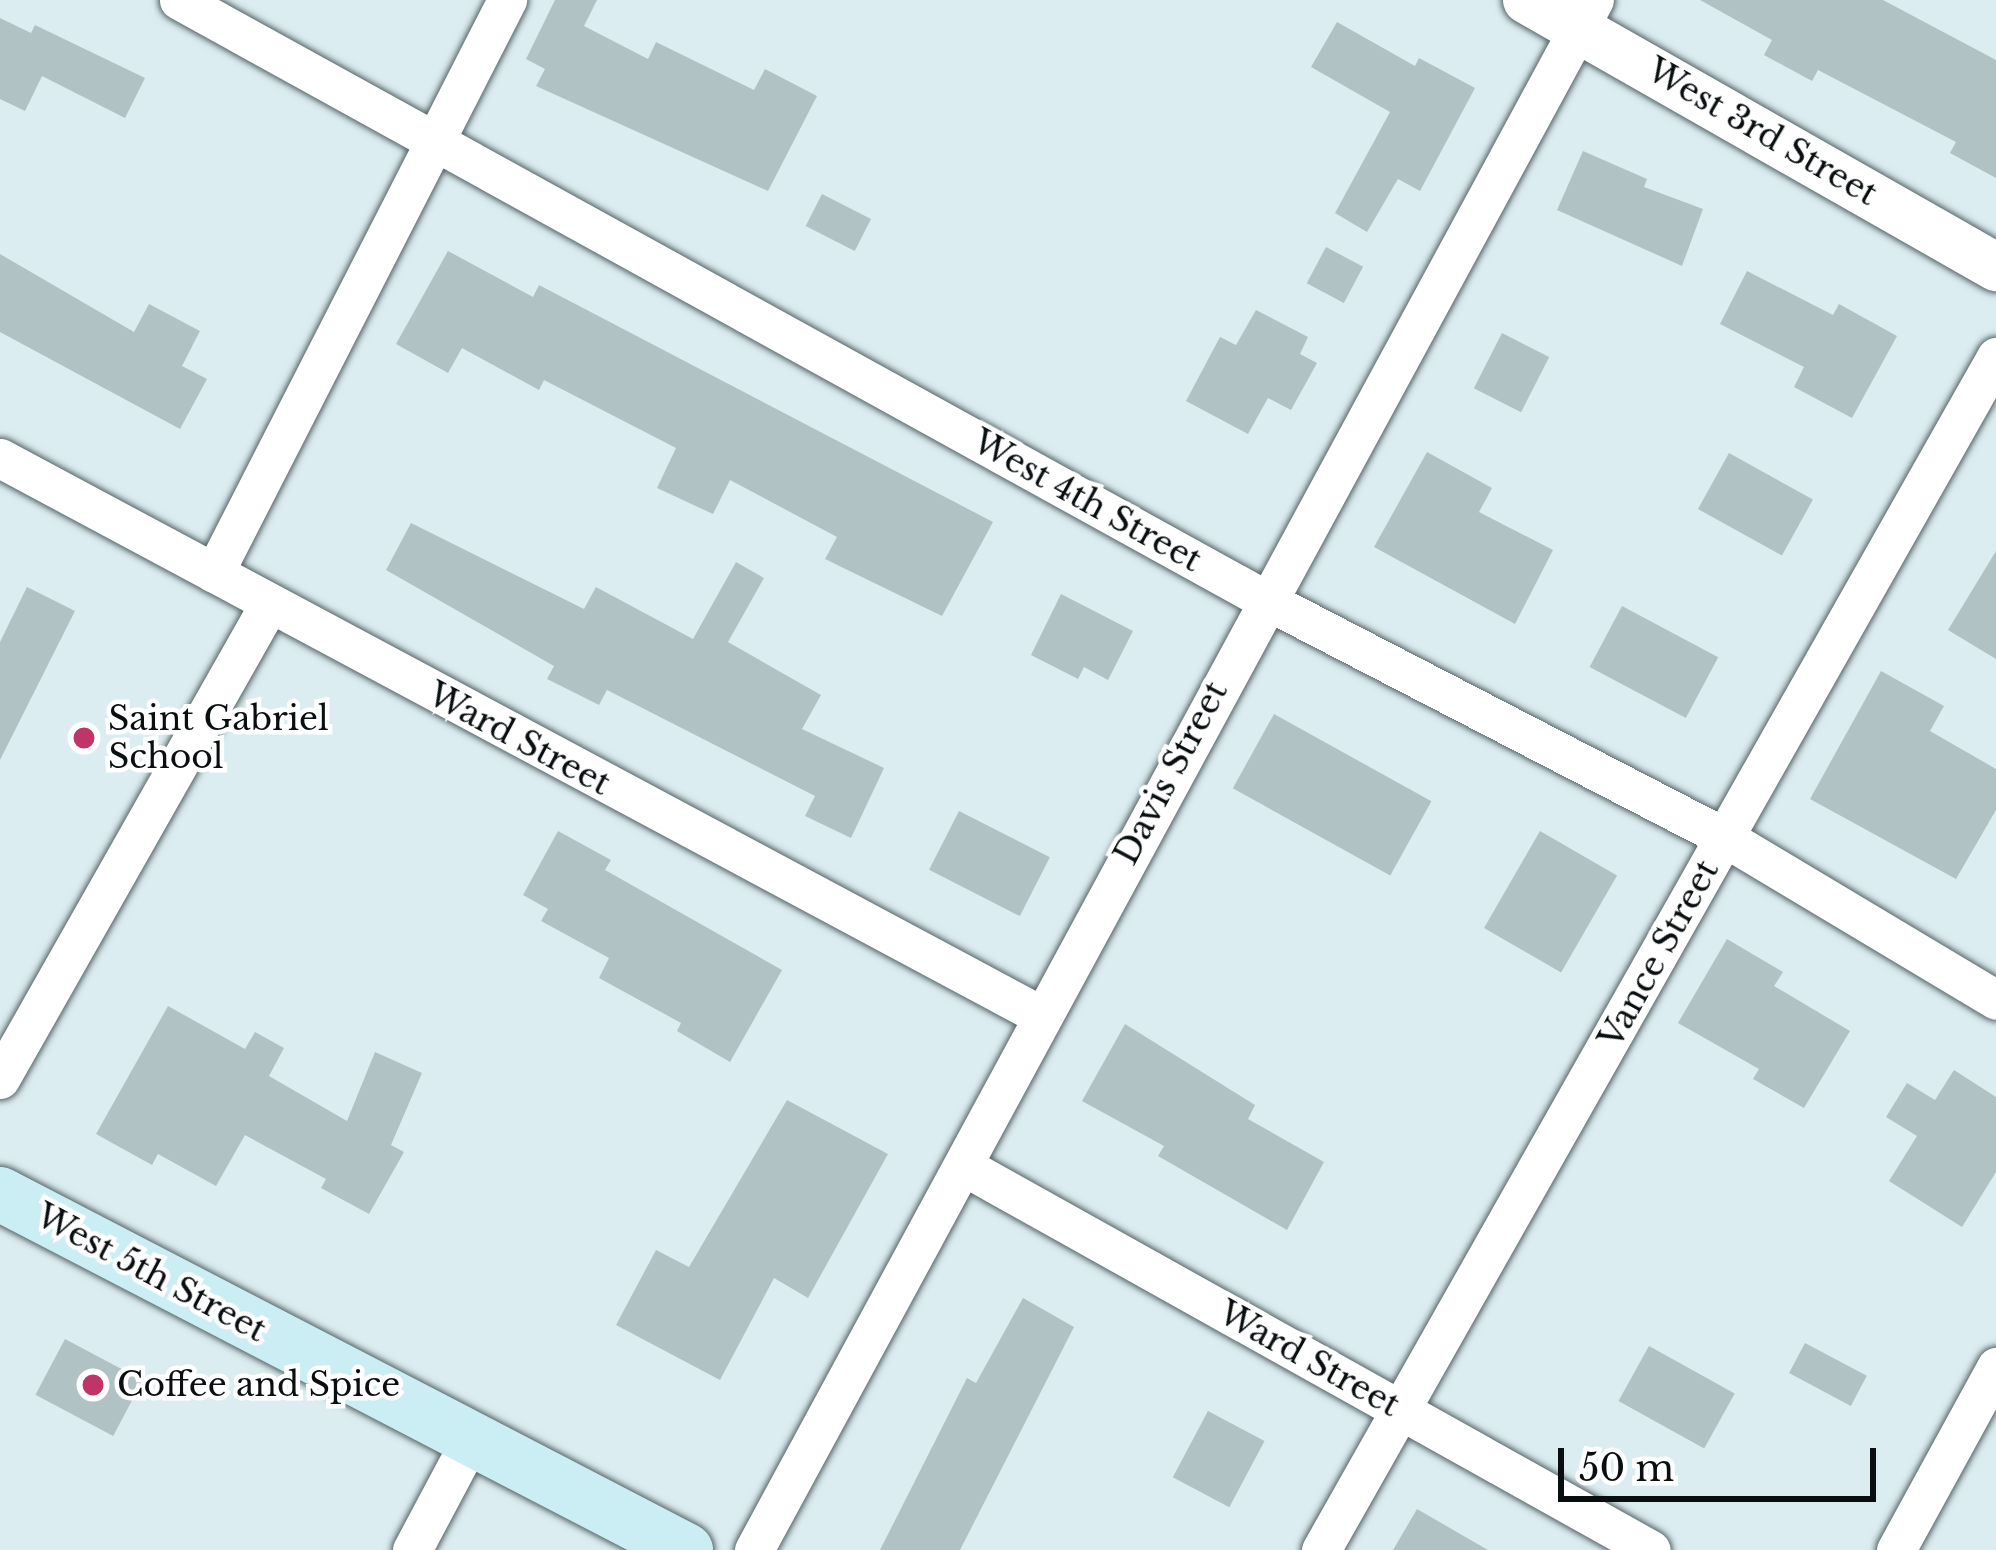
<!DOCTYPE html>
<html>
<head>
<meta charset="utf-8">
<style>
  body { margin:0 }
  #map { position:relative; width:1996px; height:1550px; overflow:hidden; background:#dcedf1; font-family:"Libre Baskerville",serif }
  div>[style] { position:absolute }
  [style*='--x'] { left:calc(var(--x)*1px); top:calc(var(--y)*1px); width:calc(var(--w)*1px); rotate:calc(var(--a)*1deg) }
  .building>* { inset:0; background:#b1c2c5; transform-origin:0 0 }
  .roads { filter:drop-shadow(0 0 3px #556467) drop-shadow(0 0 3px #556467) }
  .minor>* { height:39px; margin:-19.5px; padding:0 19.5px; transform-origin:19.5px; border-radius:19.5px; background:#fff }
  .tertiary>* { height:48px; margin:-24px; padding:0 24px; transform-origin:24px; border-radius:24px; background:#fff }
  .secondary>* { height:54px; margin:-27px; padding:0 27px; transform-origin:27px; border-radius:27px; background:#cbeef5 }
  .dots>* { width:33px; height:33px; translate:-50% -50%; box-sizing:border-box; border:6px solid #fff; border-radius:50% }
  span { translate:-50% -50%; white-space:nowrap; text-align:center; line-height:1.15; -webkit-text-stroke:9px #fff; paint-order:stroke }
  .street-label { font-size:33px; color:#090f10 }
  .poi-label { font-size:33px; color:#090f10 }
  .left { translate:0 -50%; text-align:left }
  .scale { position:absolute; left:1558px; top:1448px; width:318px; height:54px; box-sizing:border-box; border:6px solid #090f10; border-top:0; padding-left:15px; font-size:36px; line-height:42px; white-space:nowrap; color:#090f10; -webkit-text-stroke:9px #fff; paint-order:stroke }
</style>
</head>
<body>
<div id="map">
  <div class="building">
    <i style="clip-path:polygon(555px 0,597px 0,584px 26px,648px 59px,656px 42px,754px 90px,765px 69px,817px 96px,768px 191px,536px 86px,545px 69px,526px 59px)"></i>
    <i style="clip-path:polygon(1700px 0,1883px 0,1996px 60px,1996px 178px,1950px 153px,1956px 142px,1818px 70px,1812px 81px,1764px 55px,1772px 40px)"></i>
    <i style="clip-path:polygon(0 18px,31px 33px,35px 25px,145px 78px,125px 118px,42px 76px,25px 111px,0 99px)"></i>
    <i style="clip-path:polygon(1337px 22px,1415px 66px,1419px 58px,1475px 88px,1420px 191px,1398px 179px,1367px 232px,1335px 213px,1390px 112px,1311px 67px)"></i>
    <i style="clip-path:polygon(1583px 151px,1647px 179px,1644px 187px,1703px 209px,1682px 266px,1557px 210px)"></i>
    <i style="left:822px;top:194px;width:55px;height:36px;rotate:27deg"></i>
    <i style="left:1326px;top:247px;width:42px;height:41px;rotate:28deg"></i>
    <i style="clip-path:polygon(448px 251px,533px 297px,539px 285px,993px 522px,942px 616px,825px 559px,837px 537px,730px 480px,713px 514px,657px 488px,676px 448px,544px 380px,539px 390px,462px 348px,448px 373px,396px 344px)"></i>
    <i style="clip-path:polygon(0 254px,134px 332px,149px 304px,200px 331px,182px 366px,207px 379px,180px 429px,0 332px)"></i>
    <i style="clip-path:polygon(1747px 271px,1833px 315px,1839px 304px,1897px 336px,1852px 418px,1794px 387px,1804px 367px,1720px 324px)"></i>
    <i style="clip-path:polygon(1256px 310px,1308px 337px,1300px 354px,1317px 363px,1291px 410px,1268px 398px,1248px 434px,1186px 401px,1220px 337px,1236px 345px)"></i>
    <i style="left:1502px;top:333px;width:53px;height:62px;rotate:27deg"></i>
    <i style="clip-path:polygon(1427px 452px,1492px 488px,1479px 512px,1553px 550px,1515px 624px,1374px 547px)"></i>
    <i style="left:1729px;top:453px;width:96px;height:64px;rotate:29deg"></i>
    <i style="clip-path:polygon(411px 523px,584px 609px,596px 587px,693px 639px,736px 562px,764px 578px,728px 642px,821px 695px,802px 729px,884px 768px,851px 838px,805px 816px,815px 796px,607px 690px,599px 705px,547px 679px,554px 666px,386px 570px)"></i>
    <i style="clip-path:polygon(1996px 551px,1996px 659px,1948px 630px)"></i>
    <i style="clip-path:polygon(27px 587px,75px 611px,0 760px,0 642px)"></i>
    <i style="clip-path:polygon(1061px 594px,1133px 631px,1108px 680px,1084px 667px,1078px 679px,1031px 655px)"></i>
    <i style="left:1622px;top:606px;width:109px;height:69px;rotate:28deg"></i>
    <i style="clip-path:polygon(1881px 671px,1944px 706px,1930px 731px,1996px 769px,1996px 810px,1956px 879px,1810px 799px)"></i>
    <i style="left:1274px;top:714px;width:180px;height:85px;rotate:29deg"></i>
    <i style="left:959px;top:811px;width:102px;height:66px;rotate:27deg"></i>
    <i style="clip-path:polygon(558px 831px,611px 860px,605px 870px,782px 970px,730px 1062px,677px 1031px,681px 1023px,599px 978px,609px 958px,541px 921px,548px 909px,523px 895px)"></i>
    <i style="left:1540px;top:831px;width:89px;height:112px;rotate:30deg"></i>
    <i style="clip-path:polygon(1727px 939px,1783px 972px,1774px 986px,1850px 1031px,1804px 1108px,1753px 1079px,1759px 1069px,1678px 1023px)"></i>
    <i style="clip-path:polygon(168px 1006px,245px 1049px,255px 1032px,284px 1048px,269px 1076px,347px 1121px,375px 1052px,422px 1073px,391px 1145px,404px 1152px,369px 1214px,321px 1188px,326px 1179px,245px 1135px,216px 1186px,158px 1154px,152px 1165px,96px 1134px)"></i>
    <i style="clip-path:polygon(1125px 1024px,1255px 1105px,1248px 1119px,1324px 1162px,1287px 1230px,1158px 1156px,1164px 1146px,1082px 1101px)"></i>
    <i style="clip-path:polygon(1954px 1070px,1996px 1097px,1996px 1172px,1962px 1227px,1889px 1181px,1917px 1136px,1886px 1117px,1907px 1083px,1935px 1100px)"></i>
    <i style="clip-path:polygon(787px 1100px,888px 1154px,808px 1298px,774px 1278px,720px 1380px,616px 1325px,656px 1250px,689px 1267px)"></i>
    <i style="clip-path:polygon(1023px 1298px,1074px 1327px,960px 1550px,880px 1550px,967px 1378px,976px 1383px)"></i>
    <i style="left:65px;top:1339px;width:88px;height:63px;rotate:28deg"></i>
    <i style="left:1805px;top:1343px;width:70px;height:34px;rotate:28deg"></i>
    <i style="left:1649px;top:1346px;width:98px;height:63px;rotate:29deg"></i>
    <i style="left:1208px;top:1411px;width:64px;height:75px;rotate:28deg"></i>
    <i style="clip-path:polygon(1417px 1509px,1488px 1550px,1393px 1550px)"></i>
  </div>
  <div class="roads">
    <div class="minor">
      <i style="--x:179;--y:0;--w:1239;--a:28.9"></i>
      <i style="--x:1264;--y:599;--w:518;--a:27.36"></i>
      <i style="--x:1724;--y:837;--w:317;--a:30.9"></i>
      <i style="--x:0;--y:458;--w:1180;--a:28.17"></i>
      <i style="--x:214;--y:573;--w:644;--a:-62.92"></i>
      <i style="--x:0;--y:1079;--w:544;--a:-60.46"></i>
      <i style="--x:967;--y:1168;--w:783;--a:29.18"></i>
      <i style="--x:412;--y:1550;--w:123;--a:-62"></i>
      <i style="--x:754;--y:1550;--w:1763;--a:-61.55"></i>
      <i style="--x:1321;--y:1550;--w:1371;--a:-60.5"></i>
      <i style="--x:1896;--y:1550;--w:209;--a:-61.3"></i>
    </div>
    <div class="tertiary">
      <i style="--x:1527;--y:0;--w:540;--a:29.65"></i>
    </div>
    <div class="secondary">
      <i style="--x:0;--y:1194;--w:773;--a:27.43"></i>
    </div>
  </div>
  <div class="dots">
    <i style="left:84px;top:738px;background:#c03468"></i>
    <i style="left:93px;top:1385px;background:#c03468"></i>
  </div>
  <div class="street-label">
    <span style="left:1762px;top:132px;rotate:30deg">West 3rd Street</span>
    <span style="left:1087px;top:501px;rotate:29deg">West 4th Street</span>
    <span style="left:519px;top:739px;rotate:28deg">Ward Street</span>
    <span style="left:1171px;top:773px;rotate:-62deg">Davis Street</span>
    <span style="left:1659px;top:954px;rotate:-61deg">Vance Street</span>
    <span style="left:151px;top:1273px;rotate:28deg">West 5th Street</span>
    <span style="left:1309px;top:1359px;rotate:29deg">Ward Street</span>
  </div>
  <div class="poi-label">
    <span class="left" style="left:108px;top:738px">Saint Gabriel<br>School</span>
    <span class="left" style="left:117px;top:1385px">Coffee and Spice</span>
  </div>
  <div class="scale">50 m</div>
</div>
</body>
</html>
